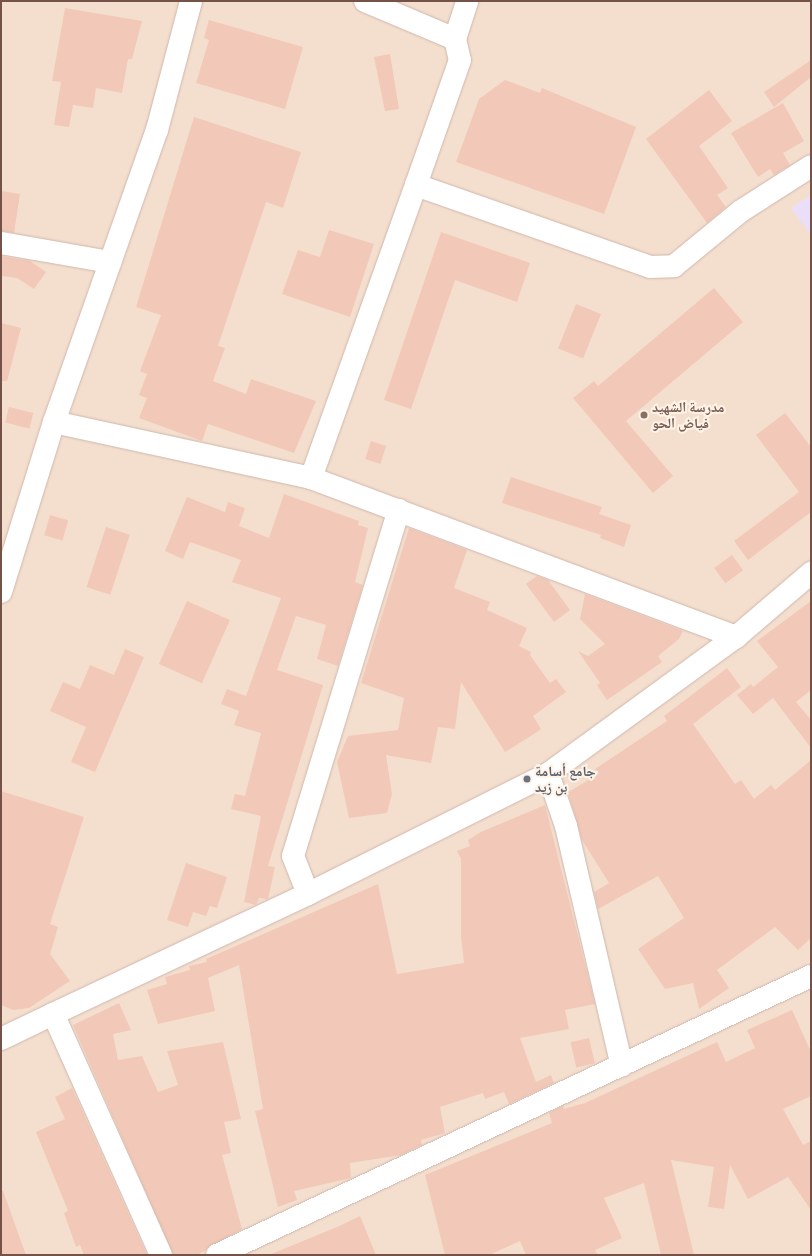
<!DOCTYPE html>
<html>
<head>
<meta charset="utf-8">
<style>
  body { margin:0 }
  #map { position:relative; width:812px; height:1256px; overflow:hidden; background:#fdeee1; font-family:Cabin,"Noto Naskh Arabic",sans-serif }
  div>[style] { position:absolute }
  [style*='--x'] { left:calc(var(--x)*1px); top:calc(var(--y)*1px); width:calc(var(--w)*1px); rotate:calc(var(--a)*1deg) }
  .residential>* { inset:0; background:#f4dfcf; transform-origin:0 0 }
  .education>* { inset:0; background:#ebdef9 }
  .building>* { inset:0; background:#f2c8b8; transform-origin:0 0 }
  .roads { filter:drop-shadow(0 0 1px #d0b6ab) drop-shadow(0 0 1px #d0b6ab) }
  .minor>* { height:22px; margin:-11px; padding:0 11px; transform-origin:11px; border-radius:11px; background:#fff }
  .dots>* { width:11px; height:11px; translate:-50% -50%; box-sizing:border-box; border:2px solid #fff3e7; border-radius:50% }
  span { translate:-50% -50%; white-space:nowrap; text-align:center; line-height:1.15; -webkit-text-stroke:4px #fff3e7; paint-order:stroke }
  .education-label { font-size:14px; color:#785e54; font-weight:700 }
  .left { translate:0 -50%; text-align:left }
  .worship-label { font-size:14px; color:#5b616d; font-weight:700 }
  .frame { position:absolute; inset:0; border:2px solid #745247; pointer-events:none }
</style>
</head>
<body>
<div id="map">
  <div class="residential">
    <i style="left:1px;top:1px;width:810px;height:1254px"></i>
  </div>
  <div class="education">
    <i style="clip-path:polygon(811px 195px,811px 235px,791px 208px)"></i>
  </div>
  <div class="building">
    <i style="clip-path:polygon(65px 8px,142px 21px,132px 59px,128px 59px,122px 93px,96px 88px,93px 108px,73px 105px,69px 127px,54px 125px,61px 82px,52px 81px)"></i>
    <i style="clip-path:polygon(209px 20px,303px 47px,285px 109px,196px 83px,209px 40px,204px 38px)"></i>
    <i style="clip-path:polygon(390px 54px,399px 109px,385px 111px,374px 57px)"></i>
    <i style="clip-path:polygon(811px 60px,811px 77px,774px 107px,764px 92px)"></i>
    <i style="clip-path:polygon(505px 80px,540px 93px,542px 88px,636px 127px,604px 214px,456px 162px,479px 99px)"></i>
    <i style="clip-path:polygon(709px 90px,732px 121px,699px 146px,728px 188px,717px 195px,726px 207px,707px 223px,646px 139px)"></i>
    <i style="clip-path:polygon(783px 103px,804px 141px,783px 153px,790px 165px,774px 175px,770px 169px,758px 177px,731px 133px)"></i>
    <i style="clip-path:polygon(194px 117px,301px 152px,283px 208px,266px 202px,218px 346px,225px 348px,213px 381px,246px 394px,251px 379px,316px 401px,294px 453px,208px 424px,202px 441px,139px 418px,147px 398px,139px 395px,147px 374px,140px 371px,161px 315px,136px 307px)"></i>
    <i style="clip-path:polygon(1px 191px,20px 194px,14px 233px,1px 231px)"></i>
    <i style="clip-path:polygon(329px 230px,374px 244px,350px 317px,282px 294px,298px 250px,320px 257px)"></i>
    <i style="clip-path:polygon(441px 232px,530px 263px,517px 302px,455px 280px,411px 409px,384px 400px)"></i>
    <i style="clip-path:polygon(1px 256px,30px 261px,46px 272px,34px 289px,17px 278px,1px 276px)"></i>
    <i style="clip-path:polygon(714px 288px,743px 322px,626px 421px,673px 476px,653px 493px,573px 398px,594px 381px,598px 386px)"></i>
    <i style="left:576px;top:304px;width:27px;height:48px;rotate:22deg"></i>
    <i style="clip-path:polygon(1px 323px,21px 328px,7px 381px,1px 381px)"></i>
    <i style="left:9px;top:407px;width:25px;height:16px;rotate:14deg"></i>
    <i style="clip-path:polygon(785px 413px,811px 447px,811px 512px,748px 560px,734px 541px,799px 492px,756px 435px)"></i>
    <i style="left:371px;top:441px;width:16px;height:19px;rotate:18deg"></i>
    <i style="clip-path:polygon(511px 477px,602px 507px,599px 514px,631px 525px,624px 547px,600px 538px,601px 535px,502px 503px)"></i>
    <i style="clip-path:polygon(284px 494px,359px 521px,358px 525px,368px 528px,355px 582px,363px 585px,338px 666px,317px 659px,326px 625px,296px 616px,277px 670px,323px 685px,268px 866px,275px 867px,268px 899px,259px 898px,256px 905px,244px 902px,261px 816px,231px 809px,235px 794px,245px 796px,261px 733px,234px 725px,239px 711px,221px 704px,227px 689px,246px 696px,281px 598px,232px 582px,241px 560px,190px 542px,183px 559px,165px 551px,187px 497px,225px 512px,228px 502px,245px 508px,239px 526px,269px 538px)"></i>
    <i style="left:50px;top:515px;width:19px;height:21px;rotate:16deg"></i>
    <i style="left:106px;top:527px;width:25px;height:63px;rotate:18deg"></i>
    <i style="clip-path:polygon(409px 528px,467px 550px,454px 588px,490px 602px,487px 610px,527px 628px,519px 646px,531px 652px,530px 655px,550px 683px,556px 679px,566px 692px,533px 716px,541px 729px,537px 732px,505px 752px,461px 682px,455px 729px,438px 727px,431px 763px,386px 755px,392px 794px,387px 813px,349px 818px,337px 762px,348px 736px,398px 730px,404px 698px,361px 683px)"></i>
    <i style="left:732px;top:555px;width:19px;height:22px;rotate:54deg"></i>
    <i style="clip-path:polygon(537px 576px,548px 580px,570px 610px,554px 622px,526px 584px)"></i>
    <i style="clip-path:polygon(585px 594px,683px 631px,679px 639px,658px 656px,662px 662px,607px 700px,597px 685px,600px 683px,578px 651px,588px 656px,605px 644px,580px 619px)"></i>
    <i style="left:187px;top:601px;width:47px;height:69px;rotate:24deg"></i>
    <i style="clip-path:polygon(811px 601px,811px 690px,796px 702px,811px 720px,811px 748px,773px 698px,753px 714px,737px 695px,751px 684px,753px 687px,778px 667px,757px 641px)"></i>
    <i style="clip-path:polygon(125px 649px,144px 657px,95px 772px,71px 762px,86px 727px,50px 711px,63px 682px,80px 689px,90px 665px,114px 675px)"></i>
    <i style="clip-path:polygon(727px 668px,741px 687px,693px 724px,735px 784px,741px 780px,754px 799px,771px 785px,775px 790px,811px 760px,811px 938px,798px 950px,775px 927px,717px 970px,729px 988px,699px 1009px,693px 983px,665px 989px,638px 949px,684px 918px,658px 876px,598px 909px,594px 892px,609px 883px,582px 840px,568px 792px,599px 774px,595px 769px,667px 721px,664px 716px)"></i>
    <i style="clip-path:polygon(1px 791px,84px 817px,50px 924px,58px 927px,50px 954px,70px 981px,29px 1008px,13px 1010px,1px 1005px)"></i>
    <i style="clip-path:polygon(545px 805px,595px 1004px,565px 1010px,569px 1029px,520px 1038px,536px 1082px,551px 1075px,554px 1083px,509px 1104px,504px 1092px,485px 1099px,483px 1093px,440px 1107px,445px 1133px,421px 1140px,422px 1145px,401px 1155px,350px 1163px,351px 1178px,294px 1191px,297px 1200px,278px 1207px,255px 1111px,263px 1109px,239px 965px,208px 978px,215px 1011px,158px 1024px,147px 990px,167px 984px,165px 977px,190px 970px,189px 966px,207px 962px,206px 959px,378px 884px,397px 974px,464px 963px,461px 937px,461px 859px,457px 851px,470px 846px,468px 840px,481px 832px)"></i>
    <i style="clip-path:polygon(186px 863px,227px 877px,217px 908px,210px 906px,206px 916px,193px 912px,188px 927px,167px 920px)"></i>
    <i style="clip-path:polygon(119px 1003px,131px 1030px,113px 1034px,118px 1060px,142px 1056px,158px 1092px,178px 1085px,167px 1051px,223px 1042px,241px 1119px,224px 1122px,231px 1153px,222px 1155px,242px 1229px,197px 1255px,173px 1255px,73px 1025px)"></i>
    <i style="clip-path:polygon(792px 1010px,811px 1052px,811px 1096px,783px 1109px,803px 1145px,811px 1141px,811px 1210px,788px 1177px,748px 1199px,730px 1165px,724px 1209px,708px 1207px,714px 1167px,671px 1160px,694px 1255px,661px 1255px,644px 1183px,604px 1198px,622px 1238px,595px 1250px,598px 1255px,526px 1255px,520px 1241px,489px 1255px,445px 1255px,425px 1175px,552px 1123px,549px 1113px,563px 1106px,564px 1109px,585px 1103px,717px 1042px,726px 1062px,755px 1048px,747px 1030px)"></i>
    <i style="left:589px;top:1038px;width:26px;height:19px;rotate:77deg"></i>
    <i style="clip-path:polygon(72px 1088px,147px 1255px,84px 1255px,80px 1245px,76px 1247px,64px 1213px,68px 1211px,36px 1132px,65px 1119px,55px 1097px)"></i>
    <i style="clip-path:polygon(1px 1191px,3px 1191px,26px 1255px,1px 1255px)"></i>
    <i style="clip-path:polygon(360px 1216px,376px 1255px,269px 1255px,337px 1227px)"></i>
  </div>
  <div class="roads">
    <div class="minor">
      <i style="--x:365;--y:1;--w:98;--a:22.9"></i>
      <i style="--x:455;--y:39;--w:22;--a:77"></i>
      <i style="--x:460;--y:60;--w:133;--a:109.4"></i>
      <i style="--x:455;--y:39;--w:40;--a:-72"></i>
      <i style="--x:1;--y:243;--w:111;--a:9.9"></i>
      <i style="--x:54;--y:422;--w:263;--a:12.3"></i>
      <i style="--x:311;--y:478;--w:311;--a:-70.3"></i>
      <i style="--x:416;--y:185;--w:248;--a:19.3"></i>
      <i style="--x:650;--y:267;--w:24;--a:-2"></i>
      <i style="--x:674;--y:266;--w:87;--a:-39.4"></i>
      <i style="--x:741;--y:211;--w:83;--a:-32.7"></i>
      <i style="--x:311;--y:478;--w:454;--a:20.5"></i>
      <i style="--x:1;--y:592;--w:178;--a:-72.7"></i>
      <i style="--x:54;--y:422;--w:310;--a:-70.6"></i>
      <i style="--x:157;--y:130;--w:133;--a:-75.2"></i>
      <i style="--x:548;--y:774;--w:55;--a:70.9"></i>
      <i style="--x:566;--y:826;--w:246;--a:76.9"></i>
      <i style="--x:308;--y:894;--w:41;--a:-111.5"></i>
      <i style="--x:293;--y:856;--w:362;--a:-73"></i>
      <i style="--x:1;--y:1039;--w:58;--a:-25.7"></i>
      <i style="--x:161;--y:1255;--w:264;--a:-114.1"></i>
      <i style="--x:53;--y:1014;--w:282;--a:-25.2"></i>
      <i style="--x:308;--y:894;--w:268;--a:-26.6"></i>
      <i style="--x:548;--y:774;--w:233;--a:-36.1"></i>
      <i style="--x:736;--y:637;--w:99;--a:-40.5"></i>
      <i style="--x:217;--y:1255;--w:656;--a:-25.16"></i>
    </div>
  </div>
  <div class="dots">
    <i style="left:644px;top:415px;background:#8d6e63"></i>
    <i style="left:527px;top:779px;background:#6b7280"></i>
  </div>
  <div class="education-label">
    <span class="left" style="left:652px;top:415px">مدرسة الشهيد<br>فياض الحو</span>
  </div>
  <div class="worship-label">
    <span class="left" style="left:535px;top:779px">جامع أسامة<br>بن زيد</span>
  </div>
  <div class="frame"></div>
</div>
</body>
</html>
